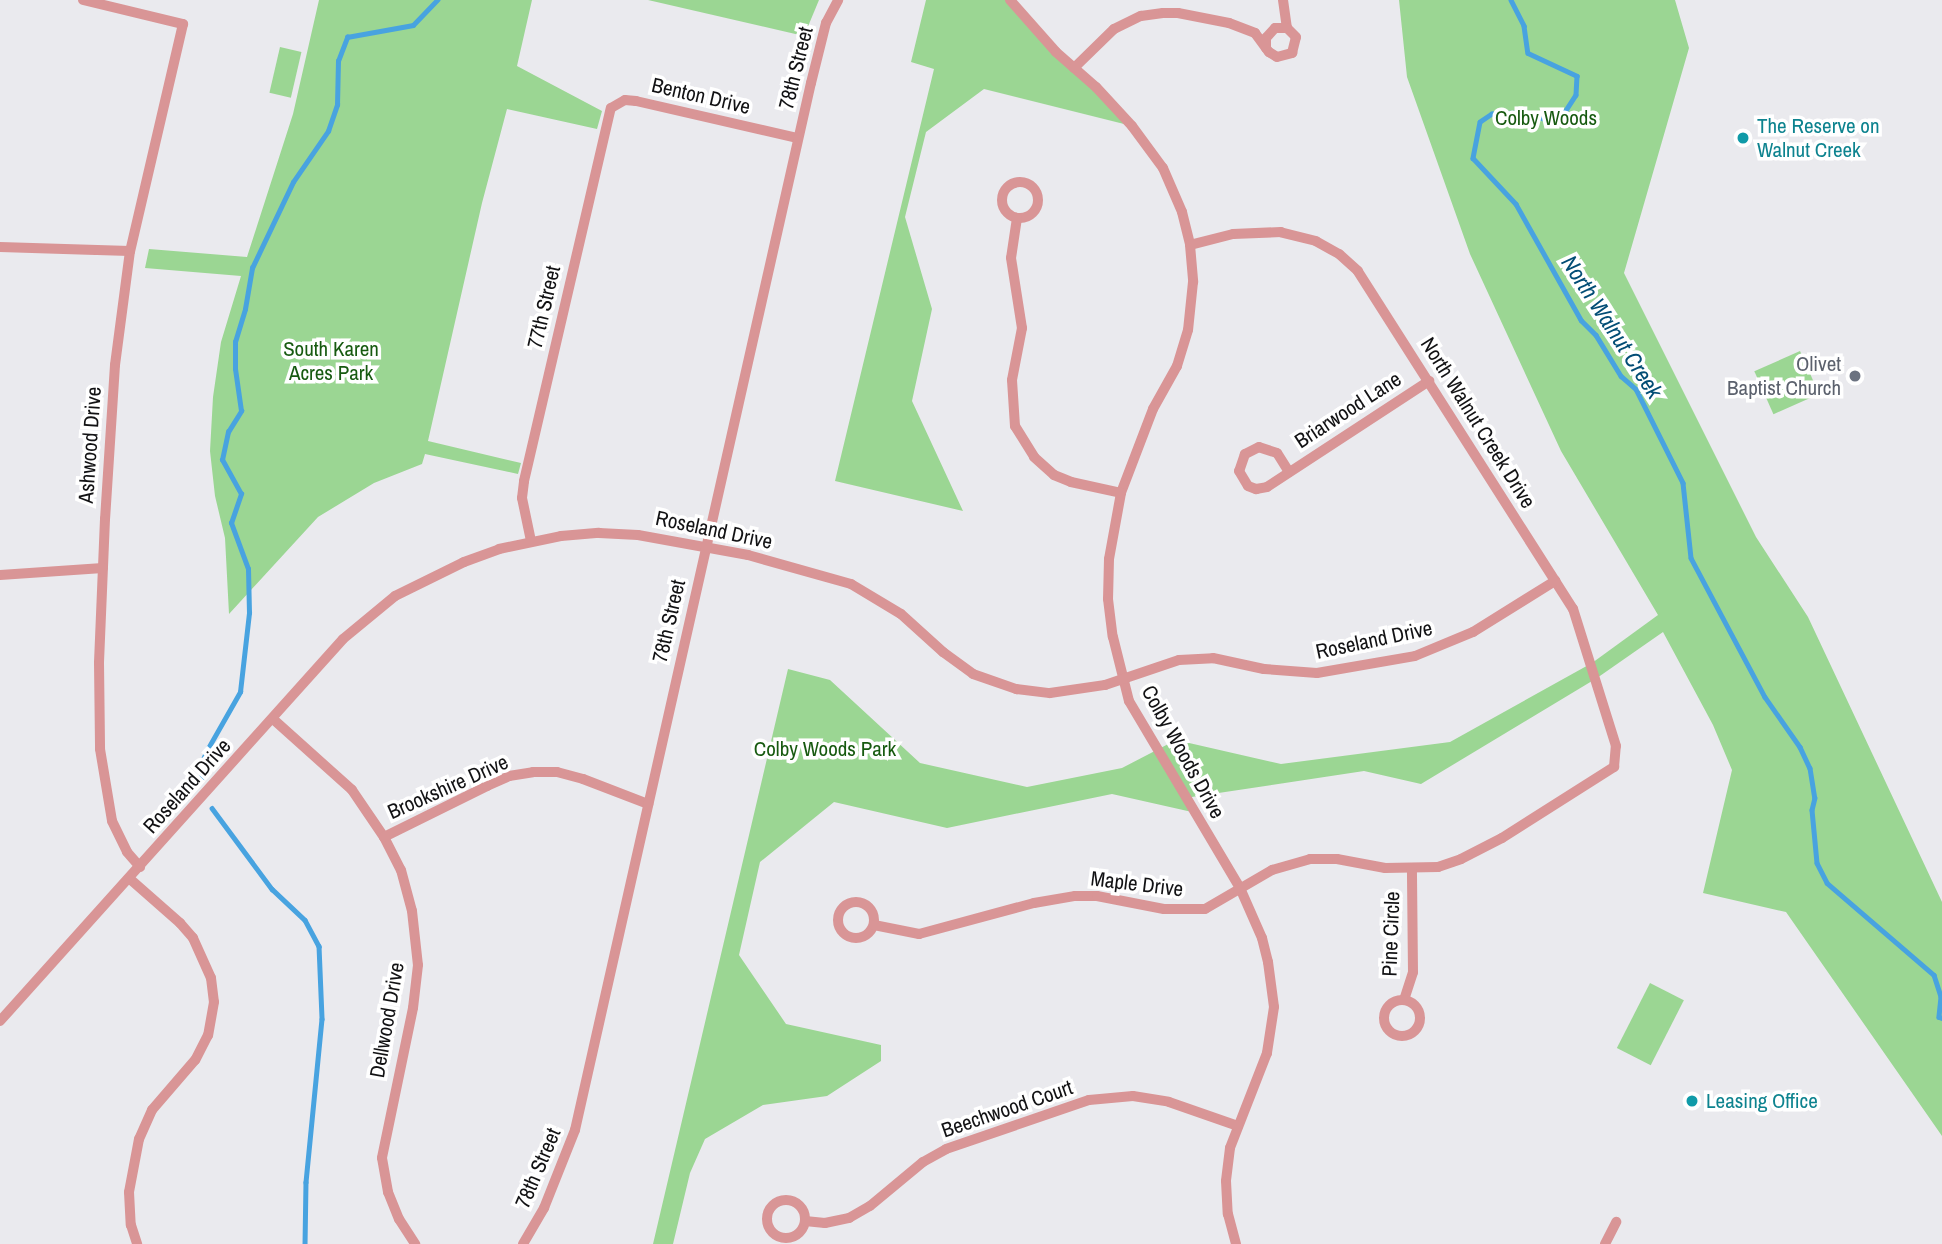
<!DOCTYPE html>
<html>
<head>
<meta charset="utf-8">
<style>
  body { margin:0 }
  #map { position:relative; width:1942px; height:1244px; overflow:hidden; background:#eaeaee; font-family:"Archivo Narrow",sans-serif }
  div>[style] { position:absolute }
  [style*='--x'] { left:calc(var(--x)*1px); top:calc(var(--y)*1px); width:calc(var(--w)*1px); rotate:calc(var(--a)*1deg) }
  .green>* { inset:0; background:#9bd693; transform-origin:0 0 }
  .stream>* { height:4.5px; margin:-2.25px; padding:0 2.25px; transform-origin:2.25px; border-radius:2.25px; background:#48a3e0 }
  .street>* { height:10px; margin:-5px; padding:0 5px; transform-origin:5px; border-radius:5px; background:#d99596 }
  .street>.ring { margin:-5px; padding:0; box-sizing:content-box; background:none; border:10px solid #d99596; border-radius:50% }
  .dots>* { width:19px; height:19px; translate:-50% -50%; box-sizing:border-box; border:4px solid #fff; border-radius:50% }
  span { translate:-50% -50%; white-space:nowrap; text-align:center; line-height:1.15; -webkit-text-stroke:7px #fff; paint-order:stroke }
  .street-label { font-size:21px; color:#121214 }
  .park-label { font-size:21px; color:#175a10 }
  .culture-label { font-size:21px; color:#0d838f }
  .left { translate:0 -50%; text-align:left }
  .worship-label { font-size:21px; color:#5b616d }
  .right { translate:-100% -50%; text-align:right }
  .water-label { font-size:23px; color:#024d75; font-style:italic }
</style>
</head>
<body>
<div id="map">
  <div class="green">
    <i style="clip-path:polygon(319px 0,532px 0,517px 66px,602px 111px,597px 129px,507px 109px,482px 203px,428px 441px,521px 463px,518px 474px,425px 454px,422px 464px,374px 483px,318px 517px,229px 614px,225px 538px,215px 496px,210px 451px,213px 397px,221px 342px,241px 276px,145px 268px,149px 249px,247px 257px,293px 114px)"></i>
    <i style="clip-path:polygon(648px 0,819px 0,804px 36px)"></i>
    <i style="clip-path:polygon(926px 0,1010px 0,1132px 126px,984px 89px,926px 132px,905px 217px,932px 309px,912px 401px,963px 511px,835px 481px,934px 69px,911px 62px)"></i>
    <i style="clip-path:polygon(1399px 0,1675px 0,1689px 48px,1624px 273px,1756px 537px,1808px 617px,1942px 902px,1942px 1136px,1786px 912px,1703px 893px,1732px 770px,1713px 725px,1663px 632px,1597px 678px,1421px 784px,1364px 771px,1185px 798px,1192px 812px,1112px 794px,947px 828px,834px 802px,760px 862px,739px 955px,786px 1024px,881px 1045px,881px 1061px,827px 1096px,763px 1105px,705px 1139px,690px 1173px,673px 1244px,653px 1244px,788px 669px,830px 680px,920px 763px,1027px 787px,1122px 768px,1176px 740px,1281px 764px,1450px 742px,1592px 663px,1658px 615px,1561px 451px,1470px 254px,1407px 77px)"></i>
    <i style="left:280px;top:47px;width:22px;height:47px;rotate:13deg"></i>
    <i style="left:1800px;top:351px;width:47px;height:50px;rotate:66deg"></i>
    <i style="left:1650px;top:983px;width:38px;height:73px;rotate:27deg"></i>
  </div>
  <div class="stream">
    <i style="--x:1511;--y:0;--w:29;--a:63"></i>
    <i style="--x:1524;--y:26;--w:27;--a:82"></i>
    <i style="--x:1528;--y:53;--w:54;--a:25.1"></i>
    <i style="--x:1577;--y:76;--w:19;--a:93"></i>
    <i style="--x:1576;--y:95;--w:20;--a:123"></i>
    <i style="--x:1565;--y:112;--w:22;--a:162"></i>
    <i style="--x:1544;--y:119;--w:23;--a:-165"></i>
    <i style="--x:1522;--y:113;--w:30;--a:178"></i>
    <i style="--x:1492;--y:114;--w:14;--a:146"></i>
    <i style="--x:1480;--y:122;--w:37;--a:101"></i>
    <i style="--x:1473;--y:158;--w:63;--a:46.9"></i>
    <i style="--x:1516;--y:204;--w:133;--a:60.7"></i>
    <i style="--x:1581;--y:320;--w:21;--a:45"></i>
    <i style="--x:1596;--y:335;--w:48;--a:58.6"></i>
    <i style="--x:1621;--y:376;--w:20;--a:41"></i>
    <i style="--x:1636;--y:389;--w:105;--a:63.4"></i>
    <i style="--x:1683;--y:483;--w:75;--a:83.9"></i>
    <i style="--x:1691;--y:558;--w:157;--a:62"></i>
    <i style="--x:1765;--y:697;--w:61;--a:55"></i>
    <i style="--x:1800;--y:747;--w:23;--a:65"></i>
    <i style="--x:1810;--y:768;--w:30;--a:81"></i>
    <i style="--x:1815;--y:798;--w:12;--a:104"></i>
    <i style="--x:1812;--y:810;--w:53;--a:84.6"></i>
    <i style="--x:1817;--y:863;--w:22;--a:63"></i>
    <i style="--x:1827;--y:883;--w:141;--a:40.7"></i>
    <i style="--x:1934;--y:975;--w:23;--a:72"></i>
    <i style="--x:1941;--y:997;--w:20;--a:96"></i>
    <i style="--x:1939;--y:1017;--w:3;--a:18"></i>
    <i style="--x:202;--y:778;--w:12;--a:-99"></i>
    <i style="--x:200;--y:766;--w:17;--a:-66"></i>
    <i style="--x:207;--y:750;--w:67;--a:-60.4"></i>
    <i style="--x:240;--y:692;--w:80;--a:-83.5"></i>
    <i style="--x:249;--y:613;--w:44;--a:-91.3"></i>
    <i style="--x:248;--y:569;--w:49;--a:-110.3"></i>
    <i style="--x:231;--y:523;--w:31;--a:-71"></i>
    <i style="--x:241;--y:494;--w:39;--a:-119"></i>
    <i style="--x:222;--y:460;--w:29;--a:-78"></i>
    <i style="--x:228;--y:432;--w:25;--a:-58"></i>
    <i style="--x:241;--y:411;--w:42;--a:-98.1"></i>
    <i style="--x:235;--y:369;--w:27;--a:-90"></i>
    <i style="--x:235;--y:342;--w:34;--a:-73"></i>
    <i style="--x:245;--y:309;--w:42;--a:-80.3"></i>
    <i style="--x:252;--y:268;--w:95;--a:-64.5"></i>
    <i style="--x:293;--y:182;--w:62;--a:-55.5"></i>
    <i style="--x:328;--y:131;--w:28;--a:-71"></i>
    <i style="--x:337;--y:105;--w:44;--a:-88.7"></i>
    <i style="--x:338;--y:61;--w:26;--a:-69"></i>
    <i style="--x:347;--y:37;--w:67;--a:-10.3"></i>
    <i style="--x:413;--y:25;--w:35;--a:-46"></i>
    <i style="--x:212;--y:808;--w:101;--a:53.5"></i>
    <i style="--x:272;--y:889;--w:45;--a:43.2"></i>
    <i style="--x:305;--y:920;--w:30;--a:62"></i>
    <i style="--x:319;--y:946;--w:73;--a:87.6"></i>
    <i style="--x:322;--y:1019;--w:164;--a:95.6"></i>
    <i style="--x:306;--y:1182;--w:62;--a:90.9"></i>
  </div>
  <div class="street">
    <i style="--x:83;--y:0;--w:103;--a:13.5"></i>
    <i style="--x:183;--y:24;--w:233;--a:103.1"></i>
    <i style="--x:130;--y:251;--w:115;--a:97.5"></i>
    <i style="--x:115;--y:365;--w:154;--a:93.7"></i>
    <i style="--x:105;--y:519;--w:144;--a:92.4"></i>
    <i style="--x:99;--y:663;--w:86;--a:89.3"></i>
    <i style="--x:100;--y:749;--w:73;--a:80.5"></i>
    <i style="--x:112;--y:821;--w:34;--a:64"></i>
    <i style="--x:127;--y:852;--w:20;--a:49"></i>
    <i style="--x:1010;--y:0;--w:69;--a:48.5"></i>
    <i style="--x:1056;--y:52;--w:53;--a:41.2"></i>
    <i style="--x:1096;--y:87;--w:53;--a:47.3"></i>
    <i style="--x:1132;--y:126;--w:52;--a:53.6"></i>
    <i style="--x:1163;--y:168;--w:48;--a:66.6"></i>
    <i style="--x:1182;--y:212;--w:34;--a:76"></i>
    <i style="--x:1190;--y:245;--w:37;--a:85"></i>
    <i style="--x:1193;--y:282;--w:48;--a:95.9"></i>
    <i style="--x:1188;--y:330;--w:38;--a:107"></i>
    <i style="--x:1177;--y:366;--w:49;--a:119.2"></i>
    <i style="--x:1153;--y:409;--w:90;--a:110.9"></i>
    <i style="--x:1121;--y:493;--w:67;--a:100.3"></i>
    <i style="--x:1109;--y:559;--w:40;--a:91.4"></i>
    <i style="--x:1108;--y:599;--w:38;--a:83"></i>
    <i style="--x:1113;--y:637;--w:66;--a:76"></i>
    <i style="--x:1129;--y:701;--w:217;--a:59.3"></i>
    <i style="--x:1240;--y:888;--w:55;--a:66.3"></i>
    <i style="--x:1262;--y:938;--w:25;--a:76"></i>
    <i style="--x:1268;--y:962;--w:45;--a:82.4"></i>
    <i style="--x:1274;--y:1007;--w:47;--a:98.7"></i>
    <i style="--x:1267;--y:1053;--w:102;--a:111.3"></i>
    <i style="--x:1230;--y:1148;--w:33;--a:97"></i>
    <i style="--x:1226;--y:1181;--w:33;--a:87"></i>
    <i style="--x:1228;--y:1214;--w:31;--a:75"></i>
    <i style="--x:1283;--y:0;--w:28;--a:82"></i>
    <i style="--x:1074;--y:68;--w:56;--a:-44.3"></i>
    <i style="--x:1114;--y:29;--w:30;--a:-26"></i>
    <i style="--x:1141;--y:16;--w:22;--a:-8"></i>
    <i style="--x:1163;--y:13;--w:15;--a:0"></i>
    <i style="--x:1178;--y:13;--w:52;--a:11.1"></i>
    <i style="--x:1229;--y:23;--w:28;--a:21"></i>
    <i style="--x:1255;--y:33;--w:24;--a:54"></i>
    <i style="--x:1269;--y:52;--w:9;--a:32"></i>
    <i style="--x:1277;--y:57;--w:16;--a:-15"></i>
    <i style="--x:1292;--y:53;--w:16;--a:-76"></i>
    <i style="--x:1296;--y:37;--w:13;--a:-135"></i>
    <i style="--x:1287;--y:28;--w:12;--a:180"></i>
    <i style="--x:1275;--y:28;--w:13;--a:132"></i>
    <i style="--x:1266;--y:38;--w:10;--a:90"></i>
    <i class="ring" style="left:1002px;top:182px;width:26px;height:26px"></i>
    <i style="--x:1017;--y:218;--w:40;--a:98.5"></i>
    <i style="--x:1011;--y:258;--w:71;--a:81.1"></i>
    <i style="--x:1022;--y:328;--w:53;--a:100.9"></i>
    <i style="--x:1012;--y:380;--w:46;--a:86.3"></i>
    <i style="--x:1015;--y:426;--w:36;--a:58"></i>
    <i style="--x:1034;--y:457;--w:27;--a:42"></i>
    <i style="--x:1054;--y:475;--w:18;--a:22"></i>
    <i style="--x:1071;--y:482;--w:51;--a:12.4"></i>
    <i style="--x:0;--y:247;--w:130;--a:1.8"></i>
    <i style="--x:1289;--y:472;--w:22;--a:-122"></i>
    <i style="--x:1277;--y:453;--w:19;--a:-162"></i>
    <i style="--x:1259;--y:447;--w:16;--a:153"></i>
    <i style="--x:1245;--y:454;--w:18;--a:109"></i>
    <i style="--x:1239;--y:471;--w:17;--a:59"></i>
    <i style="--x:1248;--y:486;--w:9;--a:21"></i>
    <i style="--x:1256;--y:489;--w:11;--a:-10"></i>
    <i style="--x:1267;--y:487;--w:194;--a:-33.2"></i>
    <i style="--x:531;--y:541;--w:44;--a:-101.8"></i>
    <i style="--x:522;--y:498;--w:17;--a:-83"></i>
    <i style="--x:524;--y:481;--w:383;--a:-76.9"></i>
    <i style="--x:611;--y:108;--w:16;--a:-30"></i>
    <i style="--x:625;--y:100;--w:11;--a:5"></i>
    <i style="--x:636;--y:101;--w:166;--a:12.9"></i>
    <i style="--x:0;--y:575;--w:103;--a:-3.9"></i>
    <i style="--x:273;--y:719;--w:106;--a:41.9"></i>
    <i style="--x:352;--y:790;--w:57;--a:55.8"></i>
    <i style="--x:384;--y:837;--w:37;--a:63"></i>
    <i style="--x:401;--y:870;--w:42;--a:75"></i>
    <i style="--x:412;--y:911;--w:54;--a:83.7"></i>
    <i style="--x:418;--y:965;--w:43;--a:96.6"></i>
    <i style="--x:413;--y:1008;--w:153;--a:101.7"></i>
    <i style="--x:382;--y:1158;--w:35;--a:80"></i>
    <i style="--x:388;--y:1192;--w:29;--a:68"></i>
    <i style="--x:399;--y:1219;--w:30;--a:57"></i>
    <i style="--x:384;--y:837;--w:115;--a:-26.3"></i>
    <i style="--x:487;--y:786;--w:24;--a:-24"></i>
    <i style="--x:509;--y:776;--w:24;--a:-9"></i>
    <i style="--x:533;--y:772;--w:24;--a:0"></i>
    <i style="--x:557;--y:772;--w:27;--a:15"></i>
    <i style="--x:583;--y:779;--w:70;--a:21"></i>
    <i style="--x:130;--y:879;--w:67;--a:41.3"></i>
    <i style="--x:180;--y:923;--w:20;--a:49"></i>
    <i style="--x:193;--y:938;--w:44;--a:65.8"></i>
    <i style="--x:211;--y:978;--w:24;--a:83"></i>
    <i style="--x:214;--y:1002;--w:34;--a:100"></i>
    <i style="--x:208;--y:1035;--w:28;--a:117"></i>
    <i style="--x:195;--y:1060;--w:66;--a:130.7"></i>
    <i style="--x:152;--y:1110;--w:32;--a:114"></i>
    <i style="--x:139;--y:1139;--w:54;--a:100.7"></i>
    <i style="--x:129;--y:1192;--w:33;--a:87"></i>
    <i style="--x:131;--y:1225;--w:20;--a:72"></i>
    <i class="ring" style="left:838px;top:902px;width:26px;height:26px"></i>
    <i style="--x:874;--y:925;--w:46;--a:11.3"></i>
    <i style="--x:919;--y:934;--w:119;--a:-15.1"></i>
    <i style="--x:1034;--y:903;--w:42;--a:-9.7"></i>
    <i style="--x:1075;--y:896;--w:22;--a:0"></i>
    <i style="--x:1097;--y:896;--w:68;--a:11"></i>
    <i style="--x:1164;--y:909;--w:41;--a:0"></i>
    <i style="--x:1205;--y:909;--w:78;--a:-30.2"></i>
    <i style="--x:1272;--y:870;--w:40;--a:-16"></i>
    <i style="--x:1310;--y:859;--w:27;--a:0"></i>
    <i style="--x:1337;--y:859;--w:49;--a:10.6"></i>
    <i style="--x:1385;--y:868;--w:53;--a:-1.1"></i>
    <i style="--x:1438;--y:867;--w:24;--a:-19"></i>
    <i style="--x:1461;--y:859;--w:46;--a:-27.1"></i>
    <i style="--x:1502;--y:838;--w:133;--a:-32.4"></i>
    <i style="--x:1614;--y:767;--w:21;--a:-85"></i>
    <i style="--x:1616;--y:746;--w:144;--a:-107.4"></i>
    <i style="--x:1573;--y:609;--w:401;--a:-122.5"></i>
    <i style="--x:1358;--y:271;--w:25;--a:-138"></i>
    <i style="--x:1339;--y:254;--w:26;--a:-151"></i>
    <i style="--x:1316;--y:241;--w:36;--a:-166"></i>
    <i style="--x:1281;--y:232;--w:48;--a:177.6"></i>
    <i style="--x:1233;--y:234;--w:44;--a:165.7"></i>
    <i style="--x:1404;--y:1000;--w:29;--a:-72"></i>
    <i style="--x:1413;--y:972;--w:103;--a:-90.6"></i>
    <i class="ring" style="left:1384px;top:1000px;width:26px;height:26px"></i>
    <i style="--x:0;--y:1021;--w:513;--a:-48.08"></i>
    <i style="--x:343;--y:639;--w:67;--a:-39.6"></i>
    <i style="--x:395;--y:596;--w:77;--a:-26.2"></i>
    <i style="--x:464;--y:562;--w:37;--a:-20"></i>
    <i style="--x:499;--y:549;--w:63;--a:-11.8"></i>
    <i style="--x:561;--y:536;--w:38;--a:-5"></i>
    <i style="--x:599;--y:533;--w:39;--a:3"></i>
    <i style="--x:638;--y:535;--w:112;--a:10.3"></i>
    <i style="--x:748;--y:555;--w:107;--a:15.7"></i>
    <i style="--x:851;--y:584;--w:58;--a:31"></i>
    <i style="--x:901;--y:614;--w:57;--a:42.1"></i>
    <i style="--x:943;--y:652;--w:37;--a:36"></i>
    <i style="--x:973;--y:674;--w:46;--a:19.2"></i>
    <i style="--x:1016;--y:689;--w:34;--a:7"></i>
    <i style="--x:1050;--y:693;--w:56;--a:-8.3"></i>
    <i style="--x:1105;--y:685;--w:78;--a:-18.7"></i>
    <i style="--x:1179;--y:660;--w:34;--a:-3"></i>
    <i style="--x:1213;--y:658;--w:52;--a:12.2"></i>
    <i style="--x:1264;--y:669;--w:53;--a:4.3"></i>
    <i style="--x:1317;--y:673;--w:99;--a:-9.8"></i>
    <i style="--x:1415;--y:656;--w:63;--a:-22.5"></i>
    <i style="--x:1473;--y:632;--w:97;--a:-31.9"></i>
    <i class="ring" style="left:767px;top:1200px;width:28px;height:28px"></i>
    <i style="--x:805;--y:1221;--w:20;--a:6"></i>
    <i style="--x:825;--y:1223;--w:25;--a:-12"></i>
    <i style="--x:849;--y:1218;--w:24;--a:-30"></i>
    <i style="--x:870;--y:1206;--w:69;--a:-39.7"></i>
    <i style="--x:923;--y:1162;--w:26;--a:-29"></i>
    <i style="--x:946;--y:1149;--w:151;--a:-18.9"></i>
    <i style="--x:1089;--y:1100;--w:44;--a:-5.2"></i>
    <i style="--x:1133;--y:1096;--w:36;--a:9"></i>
    <i style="--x:1169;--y:1102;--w:73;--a:19.2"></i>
    <i style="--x:523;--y:1244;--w:42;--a:-59.7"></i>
    <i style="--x:544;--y:1208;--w:84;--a:-68.3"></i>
    <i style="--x:575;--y:1130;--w:1073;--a:-77.3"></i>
    <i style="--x:811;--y:83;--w:62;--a:-76"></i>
    <i style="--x:826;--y:23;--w:26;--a:-62"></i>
    <i style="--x:1605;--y:1244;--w:25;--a:-63"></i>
  </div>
  <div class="dots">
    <i style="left:1743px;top:138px;background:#0f9aa8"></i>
    <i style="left:1855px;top:376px;background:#6b7280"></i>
    <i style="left:1692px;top:1101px;background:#0f9aa8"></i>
  </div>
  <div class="street-label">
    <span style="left:796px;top:68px;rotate:-76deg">78th Street</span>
    <span style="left:701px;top:96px;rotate:13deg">Benton Drive</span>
    <span style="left:544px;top:307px;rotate:-77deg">77th Street</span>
    <span style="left:1348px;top:410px;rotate:-33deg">Briarwood Lane</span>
    <span style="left:1478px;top:423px;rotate:58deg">North Walnut Creek Drive</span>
    <span style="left:90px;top:445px;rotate:-86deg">Ashwood Drive</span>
    <span style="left:714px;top:530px;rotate:12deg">Roseland Drive</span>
    <span style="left:669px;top:621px;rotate:-77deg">78th Street</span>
    <span style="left:1374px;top:640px;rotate:-12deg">Roseland Drive</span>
    <span style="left:1183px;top:752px;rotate:61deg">Colby Woods Drive</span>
    <span style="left:187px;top:786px;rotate:-48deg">Roseland Drive</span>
    <span style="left:448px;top:787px;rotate:-24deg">Brookshire Drive</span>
    <span style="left:1137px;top:884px;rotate:7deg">Maple Drive</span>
    <span style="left:1391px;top:934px;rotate:-88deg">Pine Circle</span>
    <span style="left:387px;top:1020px;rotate:-80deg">Dellwood Drive</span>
    <span style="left:1007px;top:1109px;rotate:-19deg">Beechwood Court</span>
    <span style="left:538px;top:1168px;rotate:-67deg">78th Street</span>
  </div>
  <div class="park-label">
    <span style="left:1546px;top:118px">Colby Woods</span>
    <span style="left:331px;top:361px">South Karen<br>Acres Park</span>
    <span style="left:825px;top:749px">Colby Woods Park</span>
  </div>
  <div class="culture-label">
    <span class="left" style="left:1757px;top:138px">The Reserve on<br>Walnut Creek</span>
    <span class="left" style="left:1706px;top:1101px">Leasing Office</span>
  </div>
  <div class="worship-label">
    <span class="right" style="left:1841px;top:376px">Olivet<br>Baptist Church</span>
  </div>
  <div class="water-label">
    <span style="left:1612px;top:327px;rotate:57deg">North Walnut Creek</span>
  </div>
</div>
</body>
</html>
